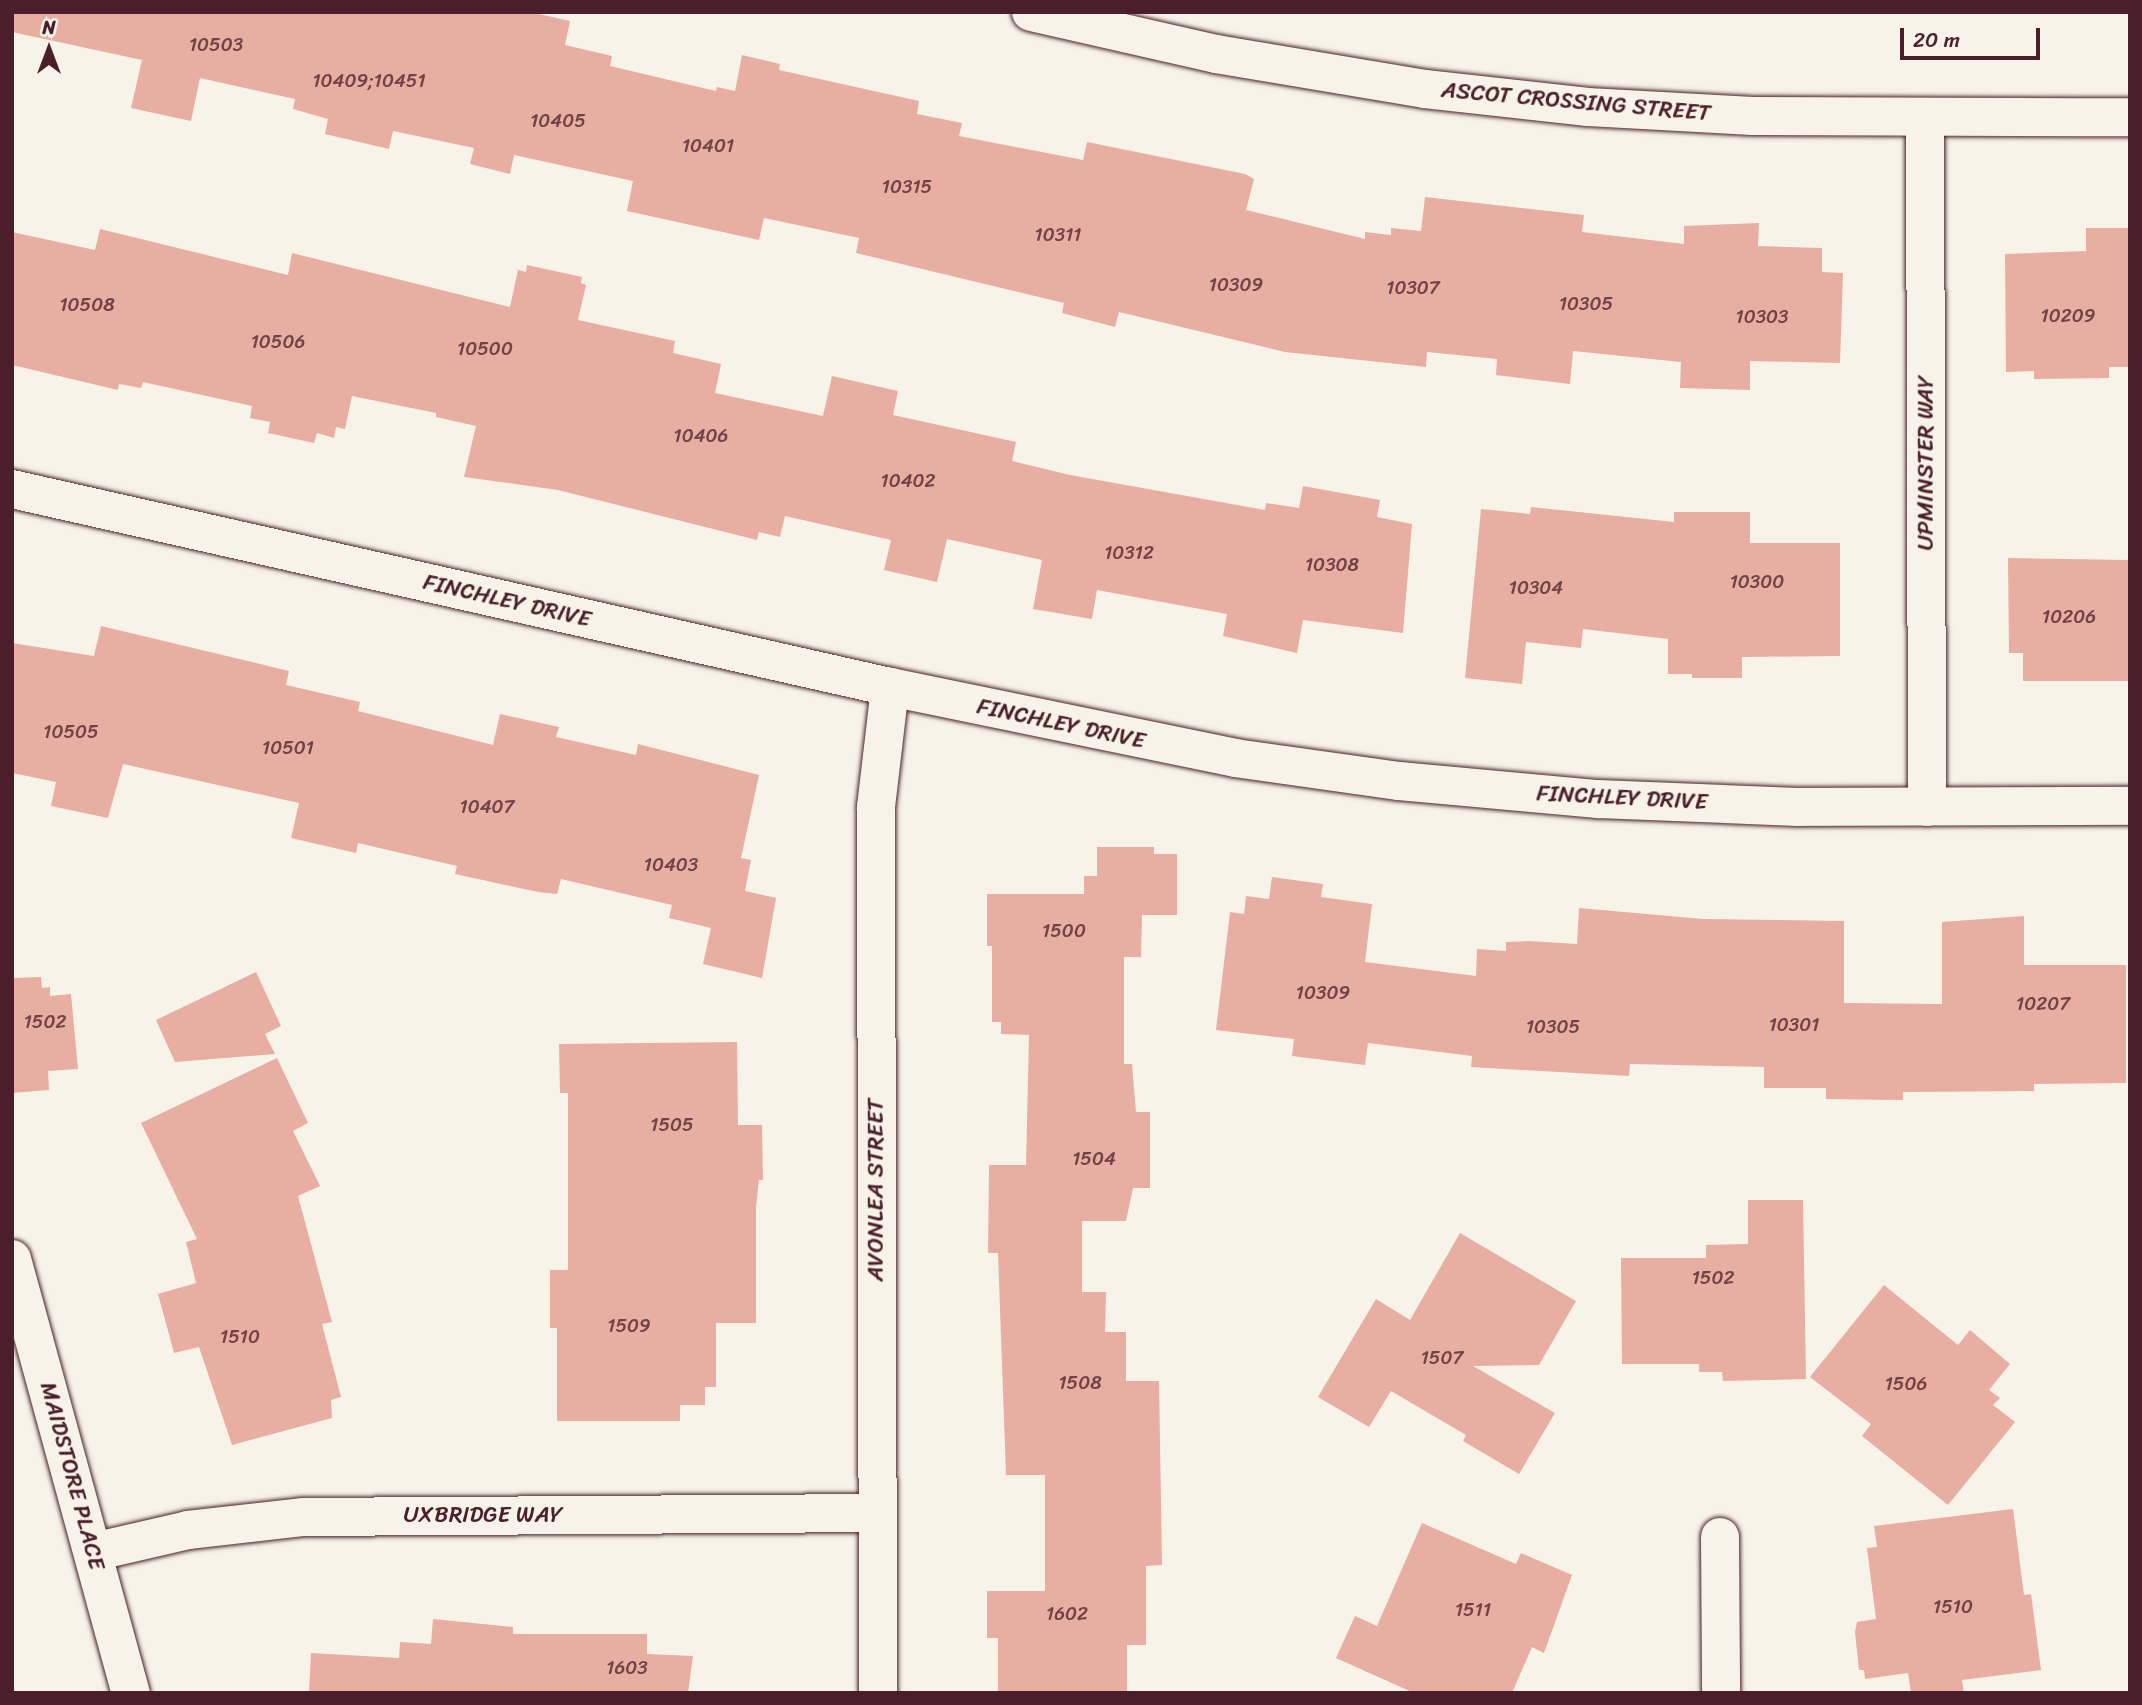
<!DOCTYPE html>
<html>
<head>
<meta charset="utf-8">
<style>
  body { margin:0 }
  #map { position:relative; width:2142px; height:1705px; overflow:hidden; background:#f7f3e8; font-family:Sriracha,sans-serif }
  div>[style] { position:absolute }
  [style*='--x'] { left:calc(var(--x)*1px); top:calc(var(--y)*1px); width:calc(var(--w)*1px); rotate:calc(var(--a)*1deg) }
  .building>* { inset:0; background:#e7aea1 }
  .roads { filter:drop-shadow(0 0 2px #4a1f2b) drop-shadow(0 0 2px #4a1f2b) }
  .minor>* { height:38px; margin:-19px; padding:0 19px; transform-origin:19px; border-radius:19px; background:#f7f3e8 }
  span { translate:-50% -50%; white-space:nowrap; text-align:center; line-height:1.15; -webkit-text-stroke:5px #f7f3e8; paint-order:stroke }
  .number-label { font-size:19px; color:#714348 }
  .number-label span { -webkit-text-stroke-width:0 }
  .street-label { font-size:23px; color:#4a1f2b }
  .frame { position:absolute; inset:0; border:14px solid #4a1f2b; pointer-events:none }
  .north { position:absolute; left:14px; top:14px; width:70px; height:70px; -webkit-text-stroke:5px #f7f3e8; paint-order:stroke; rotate:0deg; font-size:19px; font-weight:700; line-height:28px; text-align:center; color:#4a1f2b }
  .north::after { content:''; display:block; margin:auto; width:24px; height:32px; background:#4a1f2b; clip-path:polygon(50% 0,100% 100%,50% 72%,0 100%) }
  .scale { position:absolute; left:1900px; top:28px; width:140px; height:32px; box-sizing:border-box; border:4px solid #4a1f2b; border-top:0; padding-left:9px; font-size:21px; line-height:24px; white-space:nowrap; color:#4a1f2b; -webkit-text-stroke:5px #f7f3e8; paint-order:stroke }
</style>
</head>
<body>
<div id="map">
  <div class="building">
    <i style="clip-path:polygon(12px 12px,530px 12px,570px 21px,565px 45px,612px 56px,610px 66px,716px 91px,717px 87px,735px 91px,742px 55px,780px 64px,779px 70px,919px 101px,917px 114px,962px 123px,959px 136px,1083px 160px,1087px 142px,1245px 174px,1254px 179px,1246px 210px,1365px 239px,1365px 232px,1391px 235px,1391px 228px,1421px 231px,1425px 197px,1584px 215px,1582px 232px,1684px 244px,1684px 226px,1759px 223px,1758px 246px,1822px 248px,1822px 272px,1843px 273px,1840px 363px,1750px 361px,1750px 390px,1680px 388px,1681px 362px,1573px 351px,1570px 384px,1496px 375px,1497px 359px,1427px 352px,1426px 367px,1285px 352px,1119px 312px,1115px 327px,1062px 313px,1064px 303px,856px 253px,859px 238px,764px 218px,759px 240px,627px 211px,633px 181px,514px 155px,510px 174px,470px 164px,474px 148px,393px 131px,389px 149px,325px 134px,328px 119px,293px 109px,295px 99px,200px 78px,191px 121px,131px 108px,142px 60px,12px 32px)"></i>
    <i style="clip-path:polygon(2086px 228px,2130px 228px,2130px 367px,2109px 367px,2109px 378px,2034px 379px,2034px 371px,2006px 372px,2005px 254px,2086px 251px)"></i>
    <i style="clip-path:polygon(100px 229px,288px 275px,292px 253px,510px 307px,518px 270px,526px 272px,527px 265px,582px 277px,581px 283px,586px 285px,578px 320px,675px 341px,673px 353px,721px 364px,715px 393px,823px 416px,832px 376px,898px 391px,893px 415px,1016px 442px,1012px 461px,1070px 475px,1265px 510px,1266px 503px,1299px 508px,1303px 486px,1380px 500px,1377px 517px,1412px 524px,1403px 633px,1303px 620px,1297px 653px,1223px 636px,1227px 614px,1097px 590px,1092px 619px,1033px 609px,1042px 560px,947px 539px,937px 582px,884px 570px,891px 540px,785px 516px,780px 537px,759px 532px,757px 540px,558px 490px,464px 477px,476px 426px,436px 417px,436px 413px,352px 396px,345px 429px,336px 427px,334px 438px,317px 433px,314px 443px,268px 433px,270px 422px,250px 418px,252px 406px,143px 382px,141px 388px,119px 384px,118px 390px,12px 365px,12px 232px,95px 250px)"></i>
    <i style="clip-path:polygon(1531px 507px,1674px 522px,1674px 512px,1750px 512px,1750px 543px,1840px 543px,1840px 656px,1742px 657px,1742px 678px,1692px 678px,1692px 674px,1668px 674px,1668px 639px,1583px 629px,1581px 648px,1526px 642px,1522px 684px,1465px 678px,1481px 509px,1530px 514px)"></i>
    <i style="clip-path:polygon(2008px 558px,2130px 560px,2130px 681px,2023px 681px,2023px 653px,2009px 653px)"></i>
    <i style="clip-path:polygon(101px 626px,289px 671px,286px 685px,360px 702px,358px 711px,493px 745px,500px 714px,559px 727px,556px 737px,636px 755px,638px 744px,759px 775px,741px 858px,751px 860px,745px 891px,776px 898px,762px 978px,703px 964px,711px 928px,669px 918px,672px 905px,561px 879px,557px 894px,538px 892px,455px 874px,457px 866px,358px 843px,356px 853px,291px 838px,299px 803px,123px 764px,108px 818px,51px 806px,56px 782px,12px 773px,12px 643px,94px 656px)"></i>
    <i style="clip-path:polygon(1097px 847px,1154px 847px,1154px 854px,1177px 854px,1177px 915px,1142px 915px,1141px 957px,1124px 957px,1124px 1064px,1132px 1064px,1136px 1112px,1150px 1112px,1150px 1188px,1133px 1188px,1126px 1221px,1082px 1221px,1082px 1292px,1106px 1292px,1105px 1332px,1126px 1332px,1126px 1381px,1159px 1381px,1162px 1565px,1146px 1566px,1146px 1645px,1127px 1645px,1127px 1693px,998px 1693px,998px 1638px,987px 1638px,987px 1591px,1045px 1591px,1045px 1475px,1006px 1475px,998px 1253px,988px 1253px,989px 1165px,1026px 1165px,1029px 1035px,1001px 1034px,1001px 1022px,992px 1022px,992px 946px,987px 946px,987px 894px,1084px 894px,1084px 876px,1097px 876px)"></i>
    <i style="clip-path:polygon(1272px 877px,1323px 884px,1321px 897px,1372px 904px,1365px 962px,1476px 976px,1477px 949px,1506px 951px,1506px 942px,1529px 941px,1577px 944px,1579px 908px,1703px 919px,1844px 921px,1844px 1003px,1942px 1004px,1942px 922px,2024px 916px,2024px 965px,2126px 965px,2126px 1083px,2034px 1084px,2034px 1091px,1903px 1092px,1903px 1100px,1826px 1099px,1826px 1088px,1764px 1088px,1764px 1067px,1630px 1064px,1629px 1076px,1471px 1067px,1472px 1056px,1368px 1043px,1365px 1065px,1292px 1056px,1294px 1039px,1216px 1030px,1230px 912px,1244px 914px,1246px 896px,1269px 899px)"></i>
    <i style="clip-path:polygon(256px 972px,281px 1026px,265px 1034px,275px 1054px,175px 1062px,156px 1020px)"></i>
    <i style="clip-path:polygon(41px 977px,42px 988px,50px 987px,50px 996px,71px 994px,78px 1069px,48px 1071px,49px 1090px,12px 1093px,12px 978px)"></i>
    <i style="clip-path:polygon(737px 1042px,738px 1125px,762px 1125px,763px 1180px,759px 1180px,756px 1207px,756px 1323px,716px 1323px,716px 1387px,705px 1387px,705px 1405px,680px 1405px,680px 1421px,557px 1421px,557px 1328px,550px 1328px,550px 1270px,568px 1270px,568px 1093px,560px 1093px,559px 1044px)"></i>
    <i style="clip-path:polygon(277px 1058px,308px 1123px,293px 1131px,320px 1186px,298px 1196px,332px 1322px,322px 1324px,341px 1397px,331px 1400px,332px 1418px,232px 1445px,199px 1347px,174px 1353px,158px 1294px,196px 1283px,186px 1242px,197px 1239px,141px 1123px)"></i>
    <i style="clip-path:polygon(1748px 1200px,1803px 1200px,1806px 1379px,1723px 1381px,1722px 1372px,1699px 1372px,1699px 1364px,1622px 1364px,1621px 1258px,1706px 1258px,1706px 1245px,1748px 1244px)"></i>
    <i style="clip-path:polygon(1460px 1233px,1576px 1301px,1539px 1365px,1473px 1366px,1555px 1413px,1519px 1474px,1463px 1441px,1466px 1435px,1391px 1391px,1369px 1427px,1318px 1397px,1376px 1299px,1410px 1320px)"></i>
    <i style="clip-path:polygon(1884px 1285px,1958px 1345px,1970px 1330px,2010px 1364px,1989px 1390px,2000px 1398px,1993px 1405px,2015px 1422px,1948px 1505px,1862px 1436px,1871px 1424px,1810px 1377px)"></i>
    <i style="clip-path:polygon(2013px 1509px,2024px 1595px,2031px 1594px,2041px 1670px,1962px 1680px,1964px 1693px,1911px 1693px,1908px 1673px,1865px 1679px,1864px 1670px,1859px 1670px,1855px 1632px,1857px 1622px,1876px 1619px,1867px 1548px,1877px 1547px,1874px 1526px)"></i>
    <i style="clip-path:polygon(1422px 1523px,1516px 1564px,1521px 1553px,1572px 1575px,1544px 1653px,1532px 1647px,1512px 1693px,1414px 1693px,1336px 1658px,1355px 1616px,1377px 1626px)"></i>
    <i style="clip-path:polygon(433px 1619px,513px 1627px,513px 1634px,647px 1634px,647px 1654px,693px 1656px,688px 1693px,309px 1693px,311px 1653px,399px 1658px,400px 1642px,431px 1644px)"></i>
  </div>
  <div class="roads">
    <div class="minor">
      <i style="--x:1031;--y:12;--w:190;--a:12.8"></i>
      <i style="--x:1216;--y:54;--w:212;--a:9.5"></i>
      <i style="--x:1425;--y:89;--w:164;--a:6.3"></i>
      <i style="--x:1588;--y:107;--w:165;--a:3.1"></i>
      <i style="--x:1753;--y:116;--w:377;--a:0.2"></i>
      <i style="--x:1925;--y:118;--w:689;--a:89.83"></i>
      <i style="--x:12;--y:489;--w:900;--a:12.71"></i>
      <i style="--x:890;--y:687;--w:352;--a:11.6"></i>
      <i style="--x:1235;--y:758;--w:166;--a:8"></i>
      <i style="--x:1399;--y:781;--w:200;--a:5.2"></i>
      <i style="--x:1598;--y:799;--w:200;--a:2.3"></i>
      <i style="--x:1798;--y:807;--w:332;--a:-0.2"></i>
      <i style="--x:12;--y:1259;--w:450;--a:74.7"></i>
      <i style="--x:1720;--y:1537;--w:156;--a:89.6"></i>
      <i style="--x:93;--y:1552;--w:98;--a:-13"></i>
      <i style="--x:188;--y:1530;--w:117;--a:-6.4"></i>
      <i style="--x:304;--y:1517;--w:573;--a:-0.4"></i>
      <i style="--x:878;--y:1693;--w:886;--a:-90.13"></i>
      <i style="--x:876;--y:807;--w:121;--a:-83.3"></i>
    </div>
  </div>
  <div class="number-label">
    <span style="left:216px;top:45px">10503</span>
    <span style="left:369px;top:81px">10409;10451</span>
    <span style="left:558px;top:121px">10405</span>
    <span style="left:708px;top:146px">10401</span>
    <span style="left:907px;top:187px">10315</span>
    <span style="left:1058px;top:235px">10311</span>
    <span style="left:1236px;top:285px">10309</span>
    <span style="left:1413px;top:288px">10307</span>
    <span style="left:1586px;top:304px">10305</span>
    <span style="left:87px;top:305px">10508</span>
    <span style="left:2068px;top:316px">10209</span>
    <span style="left:1762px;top:317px">10303</span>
    <span style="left:278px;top:342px">10506</span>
    <span style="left:485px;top:349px">10500</span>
    <span style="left:701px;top:436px">10406</span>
    <span style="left:908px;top:481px">10402</span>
    <span style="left:1129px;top:553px">10312</span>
    <span style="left:1332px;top:565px">10308</span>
    <span style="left:1757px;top:582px">10300</span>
    <span style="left:1536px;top:588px">10304</span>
    <span style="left:2069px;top:617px">10206</span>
    <span style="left:71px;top:732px">10505</span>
    <span style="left:288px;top:748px">10501</span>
    <span style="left:487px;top:807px">10407</span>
    <span style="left:671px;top:865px">10403</span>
    <span style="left:1064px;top:931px">1500</span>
    <span style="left:1323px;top:993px">10309</span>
    <span style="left:2043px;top:1004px">10207</span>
    <span style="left:45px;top:1022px">1502</span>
    <span style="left:1794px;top:1025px">10301</span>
    <span style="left:1553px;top:1027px">10305</span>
    <span style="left:672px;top:1125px">1505</span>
    <span style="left:1094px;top:1159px">1504</span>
    <span style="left:1713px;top:1278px">1502</span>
    <span style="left:629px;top:1326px">1509</span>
    <span style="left:240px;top:1337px">1510</span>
    <span style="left:1442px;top:1358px">1507</span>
    <span style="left:1080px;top:1383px">1508</span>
    <span style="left:1906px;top:1384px">1506</span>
    <span style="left:1953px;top:1607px">1510</span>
    <span style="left:1473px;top:1610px">1511</span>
    <span style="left:1067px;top:1614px">1602</span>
    <span style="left:627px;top:1668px">1603</span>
  </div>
  <div class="street-label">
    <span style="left:1576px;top:102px;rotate:5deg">ASCOT CROSSING STREET</span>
    <span style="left:1926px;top:463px;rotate:-90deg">UPMINSTER WAY</span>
    <span style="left:507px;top:601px;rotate:13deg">FINCHLEY DRIVE</span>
    <span style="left:1061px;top:724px;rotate:12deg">FINCHLEY DRIVE</span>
    <span style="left:1622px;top:798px;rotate:3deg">FINCHLEY DRIVE</span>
    <span style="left:876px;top:1190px;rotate:-90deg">AVONLEA STREET</span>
    <span style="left:72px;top:1476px;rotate:75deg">MAIDSTORE PLACE</span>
    <span style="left:483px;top:1515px">UXBRIDGE WAY</span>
  </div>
  <div class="frame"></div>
  <div class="north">N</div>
  <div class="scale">20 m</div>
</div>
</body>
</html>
